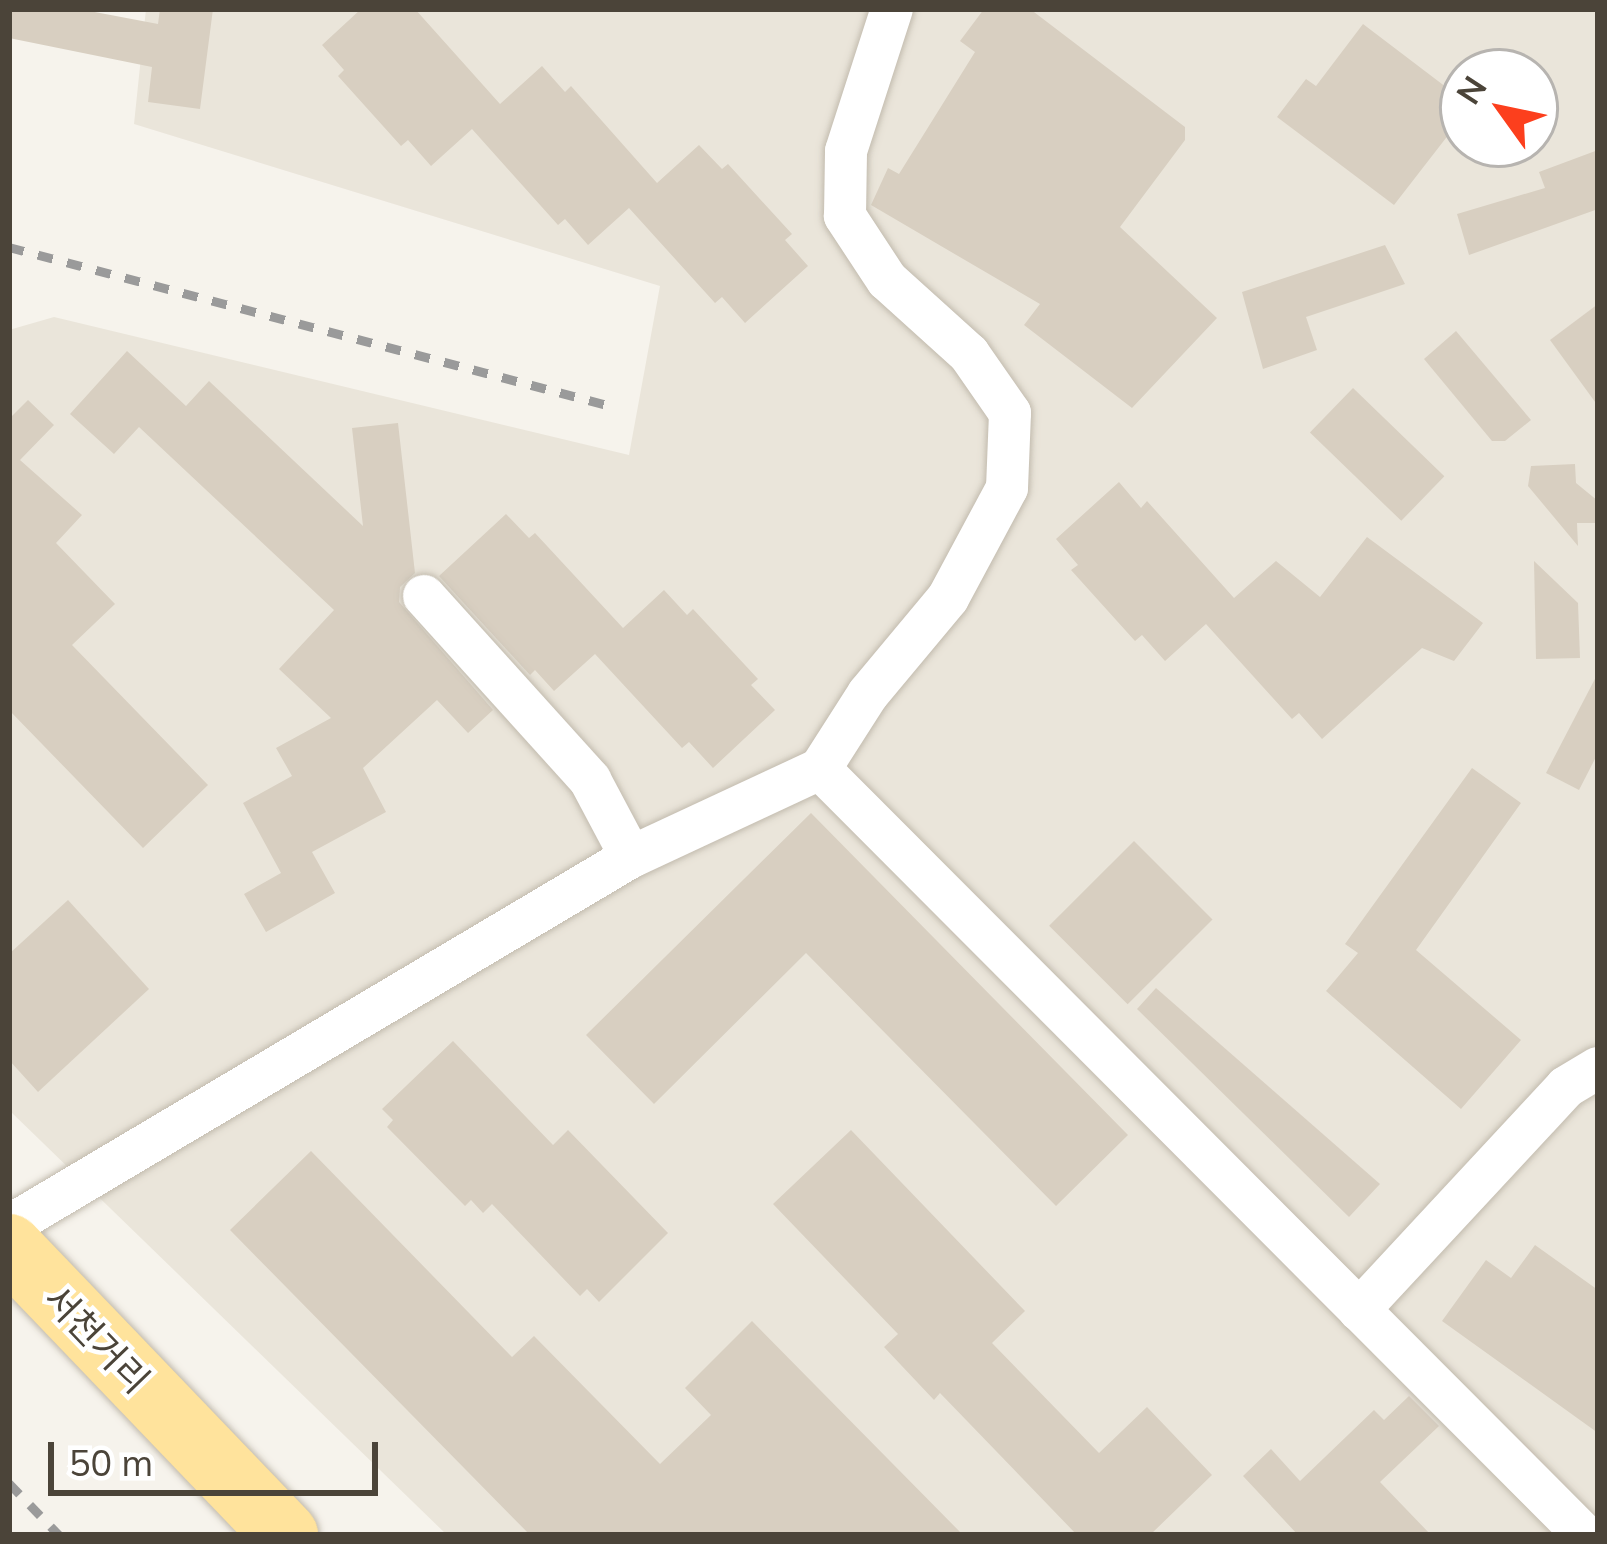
<!DOCTYPE html>
<html>
<head>
<meta charset="utf-8">
<style>
  body { margin:0 }
  #map { position:relative; width:1607px; height:1544px; overflow:hidden; background:#f6f3ec; font-family:Mulish,"Noto Sans KR",sans-serif }
  div>[style] { position:absolute }
  [style*='--x'] { left:calc(var(--x)*1px); top:calc(var(--y)*1px); width:calc(var(--w)*1px); rotate:calc(var(--a)*1deg) }
  .residential>* { inset:0; background:#eae5da }
  .building>* { inset:0; background:#d8cfc1; transform-origin:0 0 }
  .roads { filter:drop-shadow(0 0 3px #c2bbae) drop-shadow(0 0 3px #c2bbae) }
  .street>* { height:42px; margin:-21px; padding:0 21px; transform-origin:21px; border-radius:21px; background:#fff }
  .primary>* { height:66px; margin:-33px; padding:0 33px; transform-origin:33px; border-radius:33px; background:#ffe39c }
  .rail>* { height:9px; margin-top:-4.5px; transform-origin:0; background:repeating-linear-gradient(90deg,#9a9a9a 0 15px,transparent 0 30px) }
  span { translate:-50% -50%; white-space:nowrap; text-align:center; line-height:1.15; -webkit-text-stroke:9px #fff; paint-order:stroke }
  .street-label { font-size:36px; color:#4b4439 }
  .frame { position:absolute; inset:0; border:12px solid #4b4439; pointer-events:none }
  .north { position:absolute; left:1439px; top:48px; width:120px; height:120px; box-sizing:border-box; background:#fff; border:3px solid #b7b4b0; border-radius:50%; rotate:303deg; font-size:33px; font-weight:700; line-height:48px; text-align:center; color:#4b4439 }
  .north::after { content:''; display:block; margin:auto; width:42px; height:54px; background:#fc3f1d; clip-path:polygon(50% 0,100% 100%,50% 72%,0 100%) }
  .scale { position:absolute; left:48px; top:1442px; width:330px; height:54px; box-sizing:border-box; border:6px solid #4b4439; border-top:0; padding-left:15px; font-size:36px; line-height:42px; white-space:nowrap; color:#4b4439; -webkit-text-stroke:9px #fff; paint-order:stroke }
</style>
</head>
<body>
<div id="map">
  <div class="residential">
    <i style="clip-path:polygon(evenodd,146px 9px,1598px 9px,1598px 1535px,447px 1535px,9px 1110px,9px 330px,54px 317px,629px 455px,660px 286px,134px 124px,146px 9px,1463px 72px,1535px 72px,1535px 144px,1463px 144px,1463px 72px)"></i>
  </div>
  <div class="building">
    <i style="clip-path:polygon(9px 9px,79px 9px,158px 24px,160px 9px,213px 9px,200px 109px,148px 102px,152px 67px,9px 38px)"></i>
    <i style="clip-path:polygon(361px 9px,415px 9px,500px 104px,542px 66px,565px 92px,571px 86px,657px 183px,699px 145px,722px 169px,728px 164px,792px 234px,785px 240px,808px 266px,745px 323px,722px 297px,715px 303px,629px 208px,588px 245px,565px 219px,558px 225px,472px 129px,431px 166px,408px 140px,401px 146px,338px 76px,344px 70px,322px 45px)"></i>
    <i style="clip-path:polygon(984px 9px,1030px 9px,1185px 127px,1185px 140px,1120px 227px,1217px 318px,1132px 408px,1024px 325px,1040px 304px,871px 205px,888px 168px,899px 174px,975px 52px,960px 41px)"></i>
    <i style="clip-path:polygon(1363px 24px,1463px 100px,1463px 116px,1394px 205px,1277px 117px,1306px 79px,1316px 86px)"></i>
    <i style="clip-path:polygon(1598px 150px,1598px 209px,1469px 255px,1457px 214px,1545px 188px,1539px 172px)"></i>
    <i style="clip-path:polygon(1385px 245px,1405px 284px,1306px 317px,1317px 350px,1263px 369px,1242px 292px)"></i>
    <i style="clip-path:polygon(1598px 304px,1598px 406px,1550px 340px)"></i>
    <i style="clip-path:polygon(1456px 331px,1531px 420px,1505px 441px,1492px 441px,1424px 359px)"></i>
    <i style="clip-path:polygon(127px 351px,186px 406px,209px 381px,363px 526px,352px 428px,398px 423px,415px 573px,400px 587px,399px 602px,493px 710px,468px 733px,437px 700px,363px 768px,386px 812px,312px 852px,335px 893px,266px 932px,244px 894px,281px 873px,243px 803px,292px 776px,276px 748px,331px 718px,279px 669px,334px 610px,139px 427px,114px 454px,70px 414px)"></i>
    <i style="left:1353px;top:388px;width:127px;height:62px;rotate:44deg"></i>
    <i style="clip-path:polygon(28px 400px,54px 425px,20px 460px,82px 515px,56px 543px,115px 604px,72px 645px,208px 785px,143px 848px,9px 710px,9px 419px)"></i>
    <i style="clip-path:polygon(1575px 464px,1576px 483px,1598px 501px,1598px 523px,1577px 523px,1578px 546px,1528px 486px,1531px 466px)"></i>
    <i style="clip-path:polygon(1119px 482px,1141px 508px,1147px 501px,1234px 598px,1276px 561px,1320px 597px,1367px 537px,1483px 623px,1454px 661px,1422px 648px,1322px 739px,1299px 713px,1292px 719px,1206px 624px,1165px 661px,1142px 635px,1135px 641px,1071px 570px,1078px 565px,1056px 539px)"></i>
    <i style="clip-path:polygon(506px 514px,529px 538px,535px 533px,623px 628px,664px 590px,687px 615px,693px 609px,758px 679px,751px 685px,775px 710px,713px 768px,689px 742px,682px 748px,595px 654px,554px 691px,535px 670px,530px 675px,439px 576px)"></i>
    <i style="clip-path:polygon(1534px 561px,1578px 603px,1580px 658px,1536px 659px)"></i>
    <i style="clip-path:polygon(1598px 673px,1598px 753px,1579px 790px,1546px 773px)"></i>
    <i style="clip-path:polygon(1472px 768px,1521px 803px,1416px 950px,1521px 1040px,1461px 1109px,1326px 991px,1358px 953px,1345px 944px)"></i>
    <i style="clip-path:polygon(811px 813px,1128px 1135px,1056px 1206px,806px 953px,654px 1104px,586px 1035px)"></i>
    <i style="left:1134px;top:841px;width:111px;height:120px;rotate:45deg"></i>
    <i style="clip-path:polygon(68px 900px,149px 989px,38px 1092px,9px 1060px,9px 954px)"></i>
    <i style="clip-path:polygon(1156px 988px,1380px 1184px,1349px 1217px,1137px 1009px)"></i>
    <i style="clip-path:polygon(453px 1041px,553px 1145px,568px 1130px,668px 1233px,599px 1302px,587px 1289px,580px 1296px,492px 1204px,483px 1213px,471px 1200px,465px 1206px,387px 1127px,393px 1120px,382px 1109px)"></i>
    <i style="clip-path:polygon(851px 1130px,1025px 1311px,992px 1343px,1099px 1453px,1147px 1407px,1212px 1475px,1150px 1535px,1077px 1535px,940px 1393px,934px 1400px,884px 1347px,898px 1334px,773px 1204px)"></i>
    <i style="clip-path:polygon(311px 1151px,512px 1357px,534px 1336px,660px 1464px,711px 1415px,685px 1388px,752px 1321px,963px 1535px,530px 1535px,230px 1230px)"></i>
    <i style="clip-path:polygon(1535px 1245px,1598px 1290px,1598px 1433px,1442px 1321px,1486px 1260px,1511px 1278px)"></i>
    <i style="clip-path:polygon(1409px 1396px,1439px 1426px,1380px 1482px,1431px 1535px,1298px 1535px,1243px 1476px,1271px 1449px,1300px 1481px,1374px 1410px,1384px 1420px)"></i>
  </div>
  <div class="roads">
    <div class="street">
      <i style="--x:424;--y:596;--w:248;--a:47.9"></i>
      <i style="--x:590;--y:780;--w:87;--a:62"></i>
      <i style="--x:820;--y:769;--w:1082;--a:45.07"></i>
      <i style="--x:9;--y:1226;--w:723;--a:-30.68"></i>
      <i style="--x:631;--y:857;--w:208;--a:-25"></i>
      <i style="--x:820;--y:769;--w:89;--a:-57.4"></i>
      <i style="--x:868;--y:694;--w:125;--a:-50.2"></i>
      <i style="--x:948;--y:598;--w:125;--a:-61.8"></i>
      <i style="--x:1007;--y:488;--w:75;--a:-87.7"></i>
      <i style="--x:1010;--y:413;--w:72;--a:-124.8"></i>
      <i style="--x:969;--y:354;--w:110;--a:-137.9"></i>
      <i style="--x:887;--y:280;--w:77;--a:-123.3"></i>
      <i style="--x:845;--y:216;--w:65;--a:-89.1"></i>
      <i style="--x:846;--y:151;--w:149;--a:-72.1"></i>
      <i style="--x:1359;--y:1310;--w:304;--a:-47.1"></i>
      <i style="--x:1566;--y:1087;--w:37;--a:-31"></i>
    </div>
    <div class="primary">
      <i style="--x:9;--y:1247;--w:399;--a:46.2"></i>
    </div>
  </div>
  <div class="rail">
    <i style="--x:9;--y:247;--w:627;--a:14.79"></i>
    <i style="--x:9;--y:1483;--w:72;--a:46.1"></i>
  </div>
  <div class="street-label">
    <span style="left:97px;top:1339px;rotate:46deg">서천거리</span>
  </div>
  <div class="frame"></div>
  <div class="north">N</div>
  <div class="scale">50 m</div>
</div>
</body>
</html>
